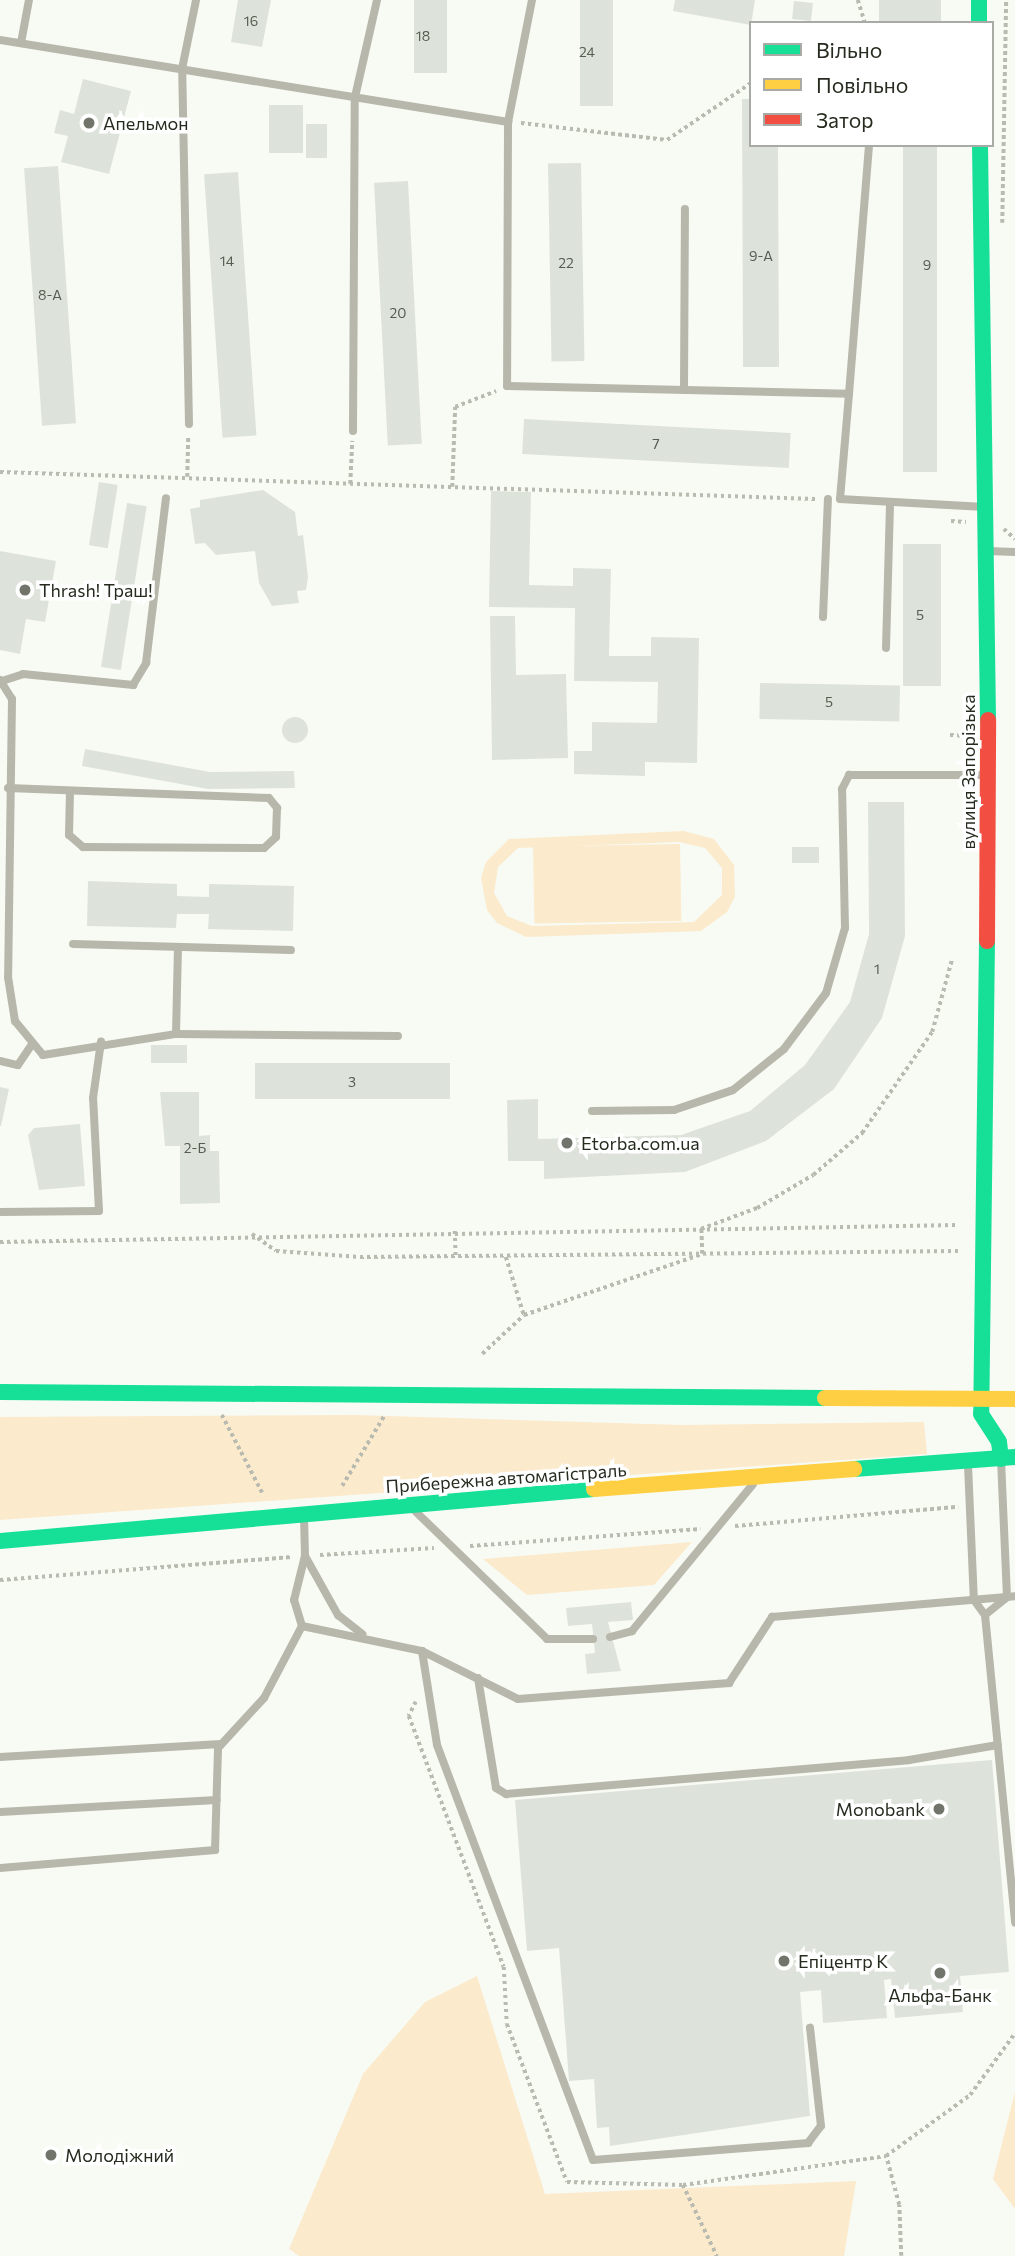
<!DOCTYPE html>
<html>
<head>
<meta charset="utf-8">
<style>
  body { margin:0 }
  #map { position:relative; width:1015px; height:2256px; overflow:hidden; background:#f8fbf4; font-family:Commissioner,sans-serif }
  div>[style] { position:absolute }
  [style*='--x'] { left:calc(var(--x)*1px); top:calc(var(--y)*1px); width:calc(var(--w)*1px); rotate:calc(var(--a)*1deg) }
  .green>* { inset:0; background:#fbeacc; transform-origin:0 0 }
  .building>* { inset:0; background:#dde3db; transform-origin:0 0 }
  .round { border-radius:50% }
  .path>* { height:3.5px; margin-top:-1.75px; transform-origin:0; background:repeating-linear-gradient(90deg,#b9bab0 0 3.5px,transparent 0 7px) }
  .lane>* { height:8px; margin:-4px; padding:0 4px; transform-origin:4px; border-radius:4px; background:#b7b7ab }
  .fast>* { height:16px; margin:-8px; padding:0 8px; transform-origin:8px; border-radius:8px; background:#16e098 }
  .slow>* { height:16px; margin:-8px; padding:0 8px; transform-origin:8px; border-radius:8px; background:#ffcf43 }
  .jam>* { height:16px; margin:-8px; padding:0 8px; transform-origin:8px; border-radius:8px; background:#f24e42 }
  .dots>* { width:19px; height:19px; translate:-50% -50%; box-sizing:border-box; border:4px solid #fff; border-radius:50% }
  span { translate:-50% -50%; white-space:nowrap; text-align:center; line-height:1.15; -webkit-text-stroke:7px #fff; paint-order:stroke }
  .number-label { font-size:14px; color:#575c51 }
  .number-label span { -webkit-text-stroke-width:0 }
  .poi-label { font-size:18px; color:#262b1f }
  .left { translate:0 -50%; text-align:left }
  .right { translate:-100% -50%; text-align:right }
  .street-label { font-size:18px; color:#262b1f }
  .legend { position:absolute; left:749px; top:21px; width:245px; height:126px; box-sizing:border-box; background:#fff; border:2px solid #a8aaa5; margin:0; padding:9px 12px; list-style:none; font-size:21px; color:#262b1f }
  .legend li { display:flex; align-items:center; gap:14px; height:35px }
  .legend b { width:35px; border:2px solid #a8aaa5 }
</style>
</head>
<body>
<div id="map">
  <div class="green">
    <i style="clip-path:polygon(evenodd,684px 831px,714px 839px,734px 865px,735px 897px,727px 912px,701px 931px,526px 937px,497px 923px,487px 910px,481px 878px,486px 862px,509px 839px,684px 831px,679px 842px,705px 848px,722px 868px,722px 895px,694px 922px,532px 926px,507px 916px,494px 893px,498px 867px,518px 848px,679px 842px)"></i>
    <i style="left:680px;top:844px;width:77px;height:147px;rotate:89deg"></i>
    <i style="clip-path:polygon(355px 1415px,682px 1425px,924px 1422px,927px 1454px,0 1520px,0 1417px)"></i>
    <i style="clip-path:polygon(692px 1542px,654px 1585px,527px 1595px,483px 1559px)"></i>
    <i style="clip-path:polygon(477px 1976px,545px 2194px,856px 2181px,844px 2256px,299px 2256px,289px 2249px,363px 2074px,425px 2002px)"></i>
    <i style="clip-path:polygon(1015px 2092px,1015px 2209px,993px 2179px)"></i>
  </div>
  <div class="building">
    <i style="clip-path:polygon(238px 0,271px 0,262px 47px,231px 42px)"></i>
    <i style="left:414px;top:0;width:33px;height:73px"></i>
    <i style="left:580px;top:0;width:33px;height:106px"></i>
    <i style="clip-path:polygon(675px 0,755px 0,751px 25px,673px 11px)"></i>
    <i style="left:879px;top:0;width:62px;height:23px"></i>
    <i style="left:794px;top:1px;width:19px;height:18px;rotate:6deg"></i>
    <i style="clip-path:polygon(83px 79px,131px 91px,109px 174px,61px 162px,68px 136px,54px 133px,60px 110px,74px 114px)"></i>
    <i style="clip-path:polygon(742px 99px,751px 99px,751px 145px,778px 145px,779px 367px,743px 367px)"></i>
    <i style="left:269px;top:105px;width:34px;height:48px"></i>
    <i style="left:306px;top:124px;width:21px;height:34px"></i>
    <i style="left:903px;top:145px;width:34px;height:327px"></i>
    <i style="left:581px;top:163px;width:198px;height:33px;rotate:89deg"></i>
    <i style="left:58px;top:166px;width:258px;height:34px;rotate:86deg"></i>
    <i style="left:238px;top:172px;width:264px;height:34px;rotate:86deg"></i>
    <i style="left:408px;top:181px;width:263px;height:34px;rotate:87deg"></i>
    <i style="left:524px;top:419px;width:267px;height:35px;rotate:3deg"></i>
    <i style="left:99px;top:482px;width:19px;height:64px;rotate:9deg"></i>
    <i style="clip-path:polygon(263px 490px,295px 512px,298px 536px,303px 535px,308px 577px,306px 590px,297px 591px,299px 603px,272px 606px,259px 583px,255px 551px,216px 555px,205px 543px,195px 544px,190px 509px,200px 507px,200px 500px)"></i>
    <i style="clip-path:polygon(491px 491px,531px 492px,529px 585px,573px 586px,573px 568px,611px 569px,609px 656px,651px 656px,651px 637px,699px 638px,697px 763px,645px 762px,645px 776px,574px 774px,574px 751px,592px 751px,592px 722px,657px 723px,658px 682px,574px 681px,575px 608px,489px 607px)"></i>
    <i style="left:127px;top:503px;width:20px;height:166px;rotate:9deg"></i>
    <i style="left:903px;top:544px;width:38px;height:142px"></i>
    <i style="clip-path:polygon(0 551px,56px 561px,45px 622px,26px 619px,20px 654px,0 650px)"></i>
    <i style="clip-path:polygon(490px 616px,515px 616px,516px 675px,566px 674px,568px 758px,492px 760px)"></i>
    <i style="left:760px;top:683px;width:140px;height:36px;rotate:1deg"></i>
    <i class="round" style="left:282px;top:717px;width:26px;height:26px"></i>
    <i style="clip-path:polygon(85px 749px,210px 772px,294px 771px,295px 788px,208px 789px,82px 766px)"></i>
    <i style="clip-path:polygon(868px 802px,904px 802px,905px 936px,882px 1018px,834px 1089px,766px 1141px,685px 1172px,544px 1179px,544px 1161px,508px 1161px,507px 1100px,538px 1099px,538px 1139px,681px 1135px,750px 1111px,805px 1065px,850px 1002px,869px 934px)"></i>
    <i style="left:792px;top:847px;width:27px;height:16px"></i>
    <i style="clip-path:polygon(88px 881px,177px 884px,177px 896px,209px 897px,209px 884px,294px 886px,293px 931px,208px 929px,209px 914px,177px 914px,176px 928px,87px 926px)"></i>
    <i style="left:151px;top:1045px;width:36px;height:18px"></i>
    <i style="left:255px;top:1063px;width:195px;height:36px"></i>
    <i style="clip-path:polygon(0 1087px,9px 1089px,1px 1126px,0 1126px)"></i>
    <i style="clip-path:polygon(160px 1092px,199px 1092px,199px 1136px,210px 1135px,210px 1151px,219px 1151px,220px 1203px,180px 1204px,180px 1146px,165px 1146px)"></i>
    <i style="clip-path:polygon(80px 1124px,85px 1186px,39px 1190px,28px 1135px,34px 1128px)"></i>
    <i style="clip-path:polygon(631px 1602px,633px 1620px,608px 1622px,621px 1671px,587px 1674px,585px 1654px,595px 1653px,592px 1624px,568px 1626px,566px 1608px)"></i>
    <i style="clip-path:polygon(992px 1760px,1009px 1972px,960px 1976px,963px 2012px,895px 2018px,891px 1979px,884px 1980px,887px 2018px,823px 2023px,821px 1990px,800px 1992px,810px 2116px,610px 2146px,609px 2127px,597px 2128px,594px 2079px,569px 2081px,559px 1948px,527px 1951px,515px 1800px)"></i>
  </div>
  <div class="path">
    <i style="--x:858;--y:0;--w:24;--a:73"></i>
    <i style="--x:521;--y:123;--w:147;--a:6.6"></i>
    <i style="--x:667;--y:140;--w:102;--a:-34.2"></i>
    <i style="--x:1002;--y:223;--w:223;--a:-89"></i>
    <i style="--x:0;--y:472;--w:816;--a:1.9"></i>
    <i style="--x:187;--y:477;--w:41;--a:-88.6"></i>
    <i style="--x:350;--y:484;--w:43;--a:-87.3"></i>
    <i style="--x:452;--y:487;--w:80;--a:-87.9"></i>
    <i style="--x:455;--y:407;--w:44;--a:-21.3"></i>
    <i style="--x:951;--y:521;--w:15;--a:4"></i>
    <i style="--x:1004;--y:529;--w:15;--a:42"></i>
    <i style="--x:950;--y:735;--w:19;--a:3"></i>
    <i style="--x:455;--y:1231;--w:25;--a:88"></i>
    <i style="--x:252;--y:1234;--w:29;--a:35"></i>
    <i style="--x:276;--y:1251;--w:84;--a:4.1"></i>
    <i style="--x:360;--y:1257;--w:598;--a:-0.57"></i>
    <i style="--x:0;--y:1242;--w:957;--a:-1.02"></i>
    <i style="--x:506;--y:1257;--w:61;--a:72.8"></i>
    <i style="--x:482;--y:1354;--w:57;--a:-42.9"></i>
    <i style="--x:524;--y:1315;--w:188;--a:-18.9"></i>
    <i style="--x:702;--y:1254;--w:25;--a:-92"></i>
    <i style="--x:701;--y:1229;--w:60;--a:-20.6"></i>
    <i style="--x:757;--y:1208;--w:65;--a:-30.5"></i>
    <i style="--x:813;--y:1175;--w:65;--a:-40.6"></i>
    <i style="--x:862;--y:1133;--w:123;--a:-55.3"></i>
    <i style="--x:932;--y:1032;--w:76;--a:-74.7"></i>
    <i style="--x:222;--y:1415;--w:89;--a:62.6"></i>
    <i style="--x:342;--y:1486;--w:82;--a:-59"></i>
    <i style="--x:735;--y:1526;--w:224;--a:-4.9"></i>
    <i style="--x:470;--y:1546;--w:231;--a:-4.2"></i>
    <i style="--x:320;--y:1555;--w:114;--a:-3.5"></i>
    <i style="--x:0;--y:1580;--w:292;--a:-4.5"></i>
    <i style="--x:416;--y:1702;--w:16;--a:117"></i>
    <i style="--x:409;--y:1716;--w:268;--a:69.3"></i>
    <i style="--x:504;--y:1967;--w:57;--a:87"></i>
    <i style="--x:507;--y:2024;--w:169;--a:69.2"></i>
    <i style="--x:567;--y:2182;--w:116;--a:1.5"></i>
    <i style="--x:683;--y:2185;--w:205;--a:-8.1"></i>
    <i style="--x:683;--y:2185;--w:79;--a:64.4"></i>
    <i style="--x:901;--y:2256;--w:51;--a:-92.2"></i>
    <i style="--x:899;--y:2205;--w:51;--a:-104.9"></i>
    <i style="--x:886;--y:2156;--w:104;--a:-36"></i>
    <i style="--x:970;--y:2095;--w:77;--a:-54"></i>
  </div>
  <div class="lane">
    <i style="--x:532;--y:0;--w:124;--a:101.1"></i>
    <i style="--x:508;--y:122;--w:264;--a:90.2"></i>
    <i style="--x:507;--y:386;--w:342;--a:1.3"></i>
    <i style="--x:849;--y:394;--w:250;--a:-85.4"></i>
    <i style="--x:0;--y:40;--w:515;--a:9.17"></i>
    <i style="--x:21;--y:43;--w:44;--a:-79.5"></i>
    <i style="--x:684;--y:390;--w:181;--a:-89.7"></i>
    <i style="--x:849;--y:394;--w:105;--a:94.9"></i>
    <i style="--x:840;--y:499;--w:145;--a:3.2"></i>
    <i style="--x:189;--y:424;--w:355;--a:-91.1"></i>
    <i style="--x:182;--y:69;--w:70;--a:-78.5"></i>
    <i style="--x:353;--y:431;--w:334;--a:-89.7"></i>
    <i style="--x:355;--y:97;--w:99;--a:-77.2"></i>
    <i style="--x:988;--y:551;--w:27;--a:2"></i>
    <i style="--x:823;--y:617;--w:118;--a:-87.6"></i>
    <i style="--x:886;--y:648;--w:146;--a:-88.4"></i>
    <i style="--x:0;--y:680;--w:22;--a:58"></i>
    <i style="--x:12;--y:699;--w:278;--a:90.8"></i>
    <i style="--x:8;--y:977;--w:45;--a:81"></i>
    <i style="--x:15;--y:1021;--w:44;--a:50.5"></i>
    <i style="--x:43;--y:1055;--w:135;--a:-9"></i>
    <i style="--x:176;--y:1034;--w:87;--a:-88.7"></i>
    <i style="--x:2;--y:681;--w:22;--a:-18"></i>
    <i style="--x:23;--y:674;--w:111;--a:5.7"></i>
    <i style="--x:133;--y:685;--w:26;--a:-59"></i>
    <i style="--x:146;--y:663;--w:166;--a:-83.1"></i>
    <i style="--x:8;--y:788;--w:261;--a:2.2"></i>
    <i style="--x:269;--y:798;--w:13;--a:51"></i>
    <i style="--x:277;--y:808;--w:29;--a:92"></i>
    <i style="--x:276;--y:837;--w:16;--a:137"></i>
    <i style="--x:264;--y:848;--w:181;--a:-179.7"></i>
    <i style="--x:83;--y:847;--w:18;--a:-139"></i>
    <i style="--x:69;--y:835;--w:44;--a:-88.7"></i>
    <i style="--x:73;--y:944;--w:218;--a:1.6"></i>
    <i style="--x:176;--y:1034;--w:222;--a:0.5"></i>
    <i style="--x:0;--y:1061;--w:18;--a:13"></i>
    <i style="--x:18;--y:1065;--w:25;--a:-56"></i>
    <i style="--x:592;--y:1111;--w:82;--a:-0.7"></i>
    <i style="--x:674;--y:1110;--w:62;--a:-18.7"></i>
    <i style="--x:733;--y:1090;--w:65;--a:-38.8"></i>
    <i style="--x:784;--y:1049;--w:70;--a:-53.1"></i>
    <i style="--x:826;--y:993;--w:68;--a:-73.7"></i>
    <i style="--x:845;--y:928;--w:139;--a:-91.2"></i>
    <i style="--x:842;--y:789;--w:16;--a:-63"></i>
    <i style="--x:849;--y:775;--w:139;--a:0"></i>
    <i style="--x:0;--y:1212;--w:99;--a:-0.6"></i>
    <i style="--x:99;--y:1211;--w:113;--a:-93"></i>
    <i style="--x:93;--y:1098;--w:57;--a:-81.9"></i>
    <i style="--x:968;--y:1465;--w:135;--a:87.5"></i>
    <i style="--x:974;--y:1600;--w:19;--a:54"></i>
    <i style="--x:985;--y:1615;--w:309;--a:84.4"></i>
    <i style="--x:412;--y:1508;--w:188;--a:44.1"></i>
    <i style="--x:547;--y:1639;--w:46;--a:0"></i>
    <i style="--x:305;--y:1556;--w:68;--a:60.8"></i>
    <i style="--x:338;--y:1615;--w:31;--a:38"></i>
    <i style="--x:985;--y:1615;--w:28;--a:-39"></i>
    <i style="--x:1007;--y:1597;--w:136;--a:-92.5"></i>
    <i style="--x:302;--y:1626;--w:123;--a:11.8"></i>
    <i style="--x:422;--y:1651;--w:95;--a:80.9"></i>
    <i style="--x:437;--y:1745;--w:443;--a:69.4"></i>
    <i style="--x:593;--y:2160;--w:216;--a:-4.5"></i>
    <i style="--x:808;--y:2143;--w:21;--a:-53"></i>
    <i style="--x:821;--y:2126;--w:99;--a:-96.4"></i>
    <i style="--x:610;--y:1637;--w:23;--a:-15"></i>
    <i style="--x:632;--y:1631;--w:190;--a:-50.5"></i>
    <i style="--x:422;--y:1651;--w:107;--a:26.6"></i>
    <i style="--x:518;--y:1699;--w:212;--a:-4.3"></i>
    <i style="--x:729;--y:1683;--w:79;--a:-56.9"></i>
    <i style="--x:772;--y:1617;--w:244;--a:-4.9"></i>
    <i style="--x:478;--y:1678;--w:111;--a:80.7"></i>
    <i style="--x:496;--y:1788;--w:12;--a:31"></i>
    <i style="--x:506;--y:1794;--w:404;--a:-4.8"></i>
    <i style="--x:909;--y:1760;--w:90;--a:-9.6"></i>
    <i style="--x:0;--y:1757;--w:221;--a:-3.4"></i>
    <i style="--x:0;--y:1812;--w:217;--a:-3.2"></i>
    <i style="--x:0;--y:1868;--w:216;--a:-4.8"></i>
    <i style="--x:215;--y:1850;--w:102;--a:-88.3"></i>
    <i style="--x:218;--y:1748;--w:68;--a:-47.4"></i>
    <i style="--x:264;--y:1698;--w:81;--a:-62.2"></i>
    <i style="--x:302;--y:1626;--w:27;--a:-107"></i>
    <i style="--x:294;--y:1600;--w:45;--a:-76"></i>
    <i style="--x:305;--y:1556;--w:42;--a:-91.4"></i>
  </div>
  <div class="fast">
    <i style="--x:979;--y:0;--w:23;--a:90"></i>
    <i style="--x:980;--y:145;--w:575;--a:89.2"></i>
    <i style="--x:987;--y:941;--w:473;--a:90.7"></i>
    <i style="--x:981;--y:1414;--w:33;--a:57"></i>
    <i style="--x:999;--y:1442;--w:17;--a:83"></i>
    <i style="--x:0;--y:1392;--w:825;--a:0.42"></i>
    <i style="--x:854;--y:1469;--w:161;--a:-4.3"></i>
    <i style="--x:0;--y:1541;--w:596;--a:-5"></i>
  </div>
  <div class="slow">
    <i style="--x:825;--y:1398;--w:190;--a:0.3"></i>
    <i style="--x:594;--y:1489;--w:261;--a:-4.4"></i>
  </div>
  <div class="jam">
    <i style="--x:987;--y:941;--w:221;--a:-89.7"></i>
  </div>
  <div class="dots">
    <i style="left:89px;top:123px;background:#70746a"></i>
    <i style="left:25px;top:590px;background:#70746a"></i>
    <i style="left:567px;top:1143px;background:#70746a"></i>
    <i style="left:939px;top:1809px;background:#70746a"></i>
    <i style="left:784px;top:1961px;background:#70746a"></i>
    <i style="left:940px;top:1973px;background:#70746a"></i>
    <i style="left:51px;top:2155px;background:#70746a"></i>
  </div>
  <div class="number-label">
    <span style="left:251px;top:21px">16</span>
    <span style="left:423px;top:36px">18</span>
    <span style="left:587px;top:52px">24</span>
    <span style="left:761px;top:256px">9-А</span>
    <span style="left:227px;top:261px">14</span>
    <span style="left:566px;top:263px">22</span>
    <span style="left:927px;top:265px">9</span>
    <span style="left:50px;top:295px">8-А</span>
    <span style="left:398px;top:313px">20</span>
    <span style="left:656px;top:444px">7</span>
    <span style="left:920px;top:615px">5</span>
    <span style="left:829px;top:702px">5</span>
    <span style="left:877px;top:969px">1</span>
    <span style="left:352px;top:1082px">3</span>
    <span style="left:195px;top:1148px">2-Б</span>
  </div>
  <div class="poi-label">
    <span class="left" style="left:103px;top:123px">Апельмон</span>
    <span class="left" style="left:39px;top:590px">Thrash! Траш!</span>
    <span class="left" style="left:581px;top:1143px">Etorba.com.ua</span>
    <span class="right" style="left:925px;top:1809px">Monobank</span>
    <span class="left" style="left:798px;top:1961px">Епіцентр К</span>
    <span style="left:940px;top:1995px">Альфа-Банк</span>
    <span class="left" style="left:65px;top:2155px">Молодіжний</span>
  </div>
  <div class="street-label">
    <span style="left:968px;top:772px;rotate:-90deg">вулиця Запорізька</span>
    <span style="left:506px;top:1478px;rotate:-4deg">Прибережна автомагістраль</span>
  </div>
  <ul class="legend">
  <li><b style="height:9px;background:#16e098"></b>Вільно</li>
  <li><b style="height:9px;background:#ffcf43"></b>Повільно</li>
  <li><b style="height:9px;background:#f24e42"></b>Затор</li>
  </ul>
</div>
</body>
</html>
